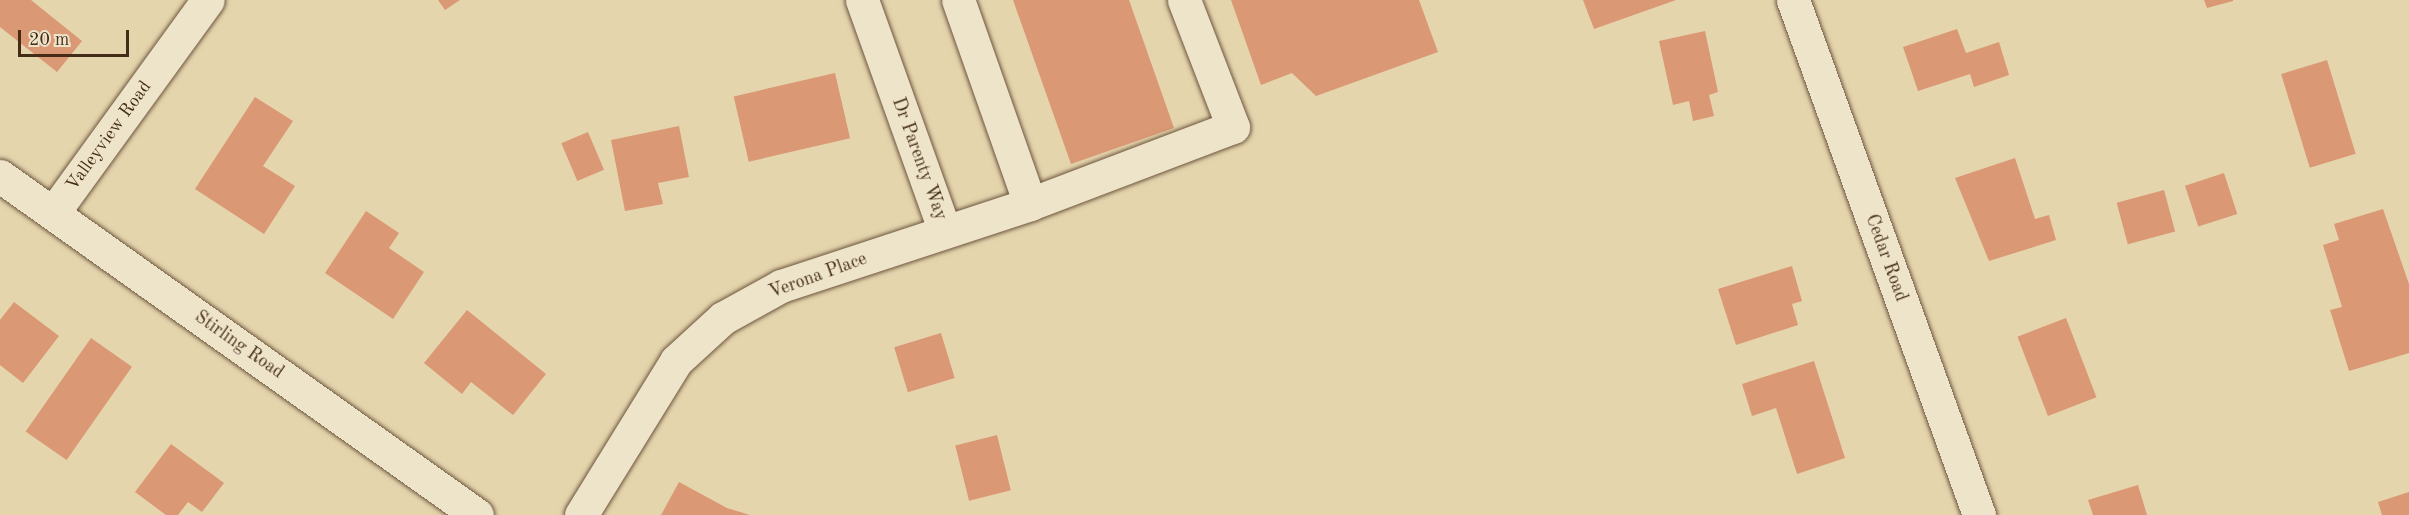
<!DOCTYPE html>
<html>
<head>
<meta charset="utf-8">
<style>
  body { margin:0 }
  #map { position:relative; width:2409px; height:515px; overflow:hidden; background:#e5d5ad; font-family:"Old Standard TT",serif }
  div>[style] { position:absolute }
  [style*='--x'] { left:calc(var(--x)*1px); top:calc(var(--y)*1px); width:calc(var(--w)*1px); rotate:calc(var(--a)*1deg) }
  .building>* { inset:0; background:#da9874; transform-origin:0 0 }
  .roads { filter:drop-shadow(0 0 2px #6d563e) drop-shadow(0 0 2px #6d563e) }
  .minor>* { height:33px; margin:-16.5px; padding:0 16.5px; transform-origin:16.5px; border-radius:16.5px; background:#eee4ca }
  span { translate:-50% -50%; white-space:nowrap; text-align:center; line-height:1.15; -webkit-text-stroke:5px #eee4ca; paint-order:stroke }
  .street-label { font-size:18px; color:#452c19 }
  .scale { position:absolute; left:18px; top:30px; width:111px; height:27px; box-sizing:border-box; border:3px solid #452c19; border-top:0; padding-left:8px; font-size:18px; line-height:21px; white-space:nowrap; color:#452c19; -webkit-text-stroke:4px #eee4ca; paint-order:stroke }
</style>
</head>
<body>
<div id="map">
  <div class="building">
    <i style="clip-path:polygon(0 0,31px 0,82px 41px,57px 72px,0 27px)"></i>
    <i style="clip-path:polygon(438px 0,460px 0,445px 10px)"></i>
    <i style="clip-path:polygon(1013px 0,1129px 0,1174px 128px,1071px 164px)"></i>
    <i style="clip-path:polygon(1231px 0,1419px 0,1438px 52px,1316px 96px,1292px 73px,1261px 85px)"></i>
    <i style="clip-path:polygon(1583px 0,1676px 0,1594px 29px)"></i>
    <i style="clip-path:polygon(2204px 0,2233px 0,2233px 1px,2207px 8px)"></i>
    <i style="clip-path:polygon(1957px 29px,1966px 53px,1999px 42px,2009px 75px,1974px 87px,1970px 74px,1918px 91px,1903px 47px)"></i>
    <i style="clip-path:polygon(1705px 31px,1718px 92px,1709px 95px,1714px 116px,1693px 121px,1689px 101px,1673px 105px,1659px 41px)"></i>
    <i style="left:2327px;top:60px;width:98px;height:48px;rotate:73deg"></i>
    <i style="left:835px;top:73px;width:67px;height:104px;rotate:77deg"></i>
    <i style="clip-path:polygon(255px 97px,293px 121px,263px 166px,295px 186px,264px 234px,195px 189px)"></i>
    <i style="clip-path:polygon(679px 126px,689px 177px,658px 183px,663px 204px,625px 211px,611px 140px)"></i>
    <i style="left:588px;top:132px;width:41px;height:29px;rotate:67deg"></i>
    <i style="clip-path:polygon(2015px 158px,2035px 219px,2049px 215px,2056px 240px,1989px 261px,1955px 178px)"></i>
    <i style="left:2224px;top:173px;width:43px;height:41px;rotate:72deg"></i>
    <i style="left:2164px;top:190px;width:43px;height:49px;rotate:75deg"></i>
    <i style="clip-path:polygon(2383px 209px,2409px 284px,2409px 353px,2349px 371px,2330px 310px,2342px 307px,2323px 245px,2339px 240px,2334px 224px)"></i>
    <i style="clip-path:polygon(366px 211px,399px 233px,389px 248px,424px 272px,393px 319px,325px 273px)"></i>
    <i style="clip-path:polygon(1792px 266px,1802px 301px,1792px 304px,1798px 325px,1736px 345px,1718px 289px)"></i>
    <i style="clip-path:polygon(14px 302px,59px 336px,23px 383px,0 365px,0 320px)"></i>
    <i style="clip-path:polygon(467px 310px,546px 374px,513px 415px,471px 382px,462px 394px,424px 363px)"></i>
    <i style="left:2066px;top:318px;width:85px;height:52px;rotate:69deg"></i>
    <i style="left:941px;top:333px;width:47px;height:49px;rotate:73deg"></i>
    <i style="left:91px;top:338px;width:50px;height:114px;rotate:35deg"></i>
    <i style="clip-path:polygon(1814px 361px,1845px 458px,1797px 474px,1776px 408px,1752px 416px,1742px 384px)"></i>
    <i style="left:997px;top:435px;width:57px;height:43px;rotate:76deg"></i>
    <i style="clip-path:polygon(171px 444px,224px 483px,202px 512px,188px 502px,178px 515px,166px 515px,135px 492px)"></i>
    <i style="clip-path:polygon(679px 482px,727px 508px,750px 515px,661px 515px)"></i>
    <i style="clip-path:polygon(2138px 485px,2147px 515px,2093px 515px,2088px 500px)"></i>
    <i style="clip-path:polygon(2409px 492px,2409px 515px,2382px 515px,2378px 502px)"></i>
  </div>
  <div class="roads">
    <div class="minor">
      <i style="--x:862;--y:0;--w:246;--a:70.3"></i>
      <i style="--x:1793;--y:0;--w:548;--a:70.14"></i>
      <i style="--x:0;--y:176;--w:585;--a:35.4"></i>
      <i style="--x:1030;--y:204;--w:217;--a:-20.8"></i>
      <i style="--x:1233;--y:127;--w:136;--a:-111.1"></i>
      <i style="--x:53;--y:213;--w:263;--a:-54"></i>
      <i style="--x:581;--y:515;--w:181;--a:-58.3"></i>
      <i style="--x:676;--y:361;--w:64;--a:-42.5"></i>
      <i style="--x:723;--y:318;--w:66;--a:-28.9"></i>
      <i style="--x:781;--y:286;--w:262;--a:-18.2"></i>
      <i style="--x:1030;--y:204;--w:216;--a:-109.4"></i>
    </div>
  </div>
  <div class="street-label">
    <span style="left:109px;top:136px;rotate:-54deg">Valleyview Road</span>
    <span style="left:919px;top:159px;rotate:70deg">Dr Parenty Way</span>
    <span style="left:1886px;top:258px;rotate:70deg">Cedar Road</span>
    <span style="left:818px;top:276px;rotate:-20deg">Verona Place</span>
    <span style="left:239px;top:345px;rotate:35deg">Stirling Road</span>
  </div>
  <div class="scale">20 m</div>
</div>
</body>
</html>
